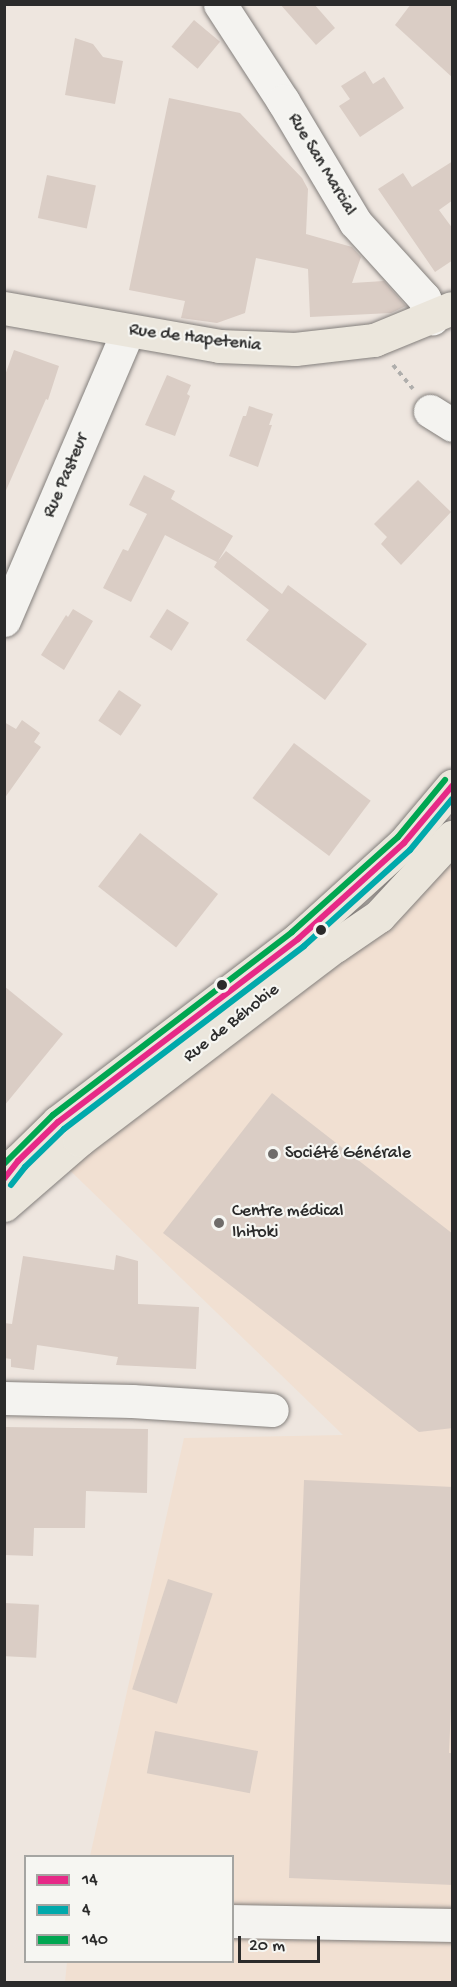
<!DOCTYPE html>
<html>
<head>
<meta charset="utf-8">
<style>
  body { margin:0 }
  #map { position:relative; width:457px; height:1987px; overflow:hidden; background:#eee6df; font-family:"Gochi Hand",sans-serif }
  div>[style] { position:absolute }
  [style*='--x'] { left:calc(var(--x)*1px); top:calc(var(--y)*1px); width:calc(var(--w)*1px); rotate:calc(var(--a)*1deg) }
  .built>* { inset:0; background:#f1e0d2 }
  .building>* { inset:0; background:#dacdc5; transform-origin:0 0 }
  .path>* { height:4px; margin-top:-2px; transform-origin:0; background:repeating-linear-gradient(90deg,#afaeac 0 4.5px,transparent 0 9px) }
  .roads { filter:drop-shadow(0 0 2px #837f7c) drop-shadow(0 0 2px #837f7c) }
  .minor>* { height:33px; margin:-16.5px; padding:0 16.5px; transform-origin:16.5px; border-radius:16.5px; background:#f4f3f0 }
  .major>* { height:33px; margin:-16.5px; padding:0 16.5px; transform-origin:16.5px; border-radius:16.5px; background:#ebe6dc }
  .bus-1>* { height:6px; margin:-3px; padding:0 3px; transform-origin:3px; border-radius:3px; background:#e62987 }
  .bus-2>* { height:6px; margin:-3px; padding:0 3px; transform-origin:3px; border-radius:3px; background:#00a9ab }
  .bus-3>* { height:6px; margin:-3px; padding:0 3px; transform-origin:3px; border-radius:3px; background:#00a651 }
  .dots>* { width:16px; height:16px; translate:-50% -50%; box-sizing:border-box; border:3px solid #f6f6f2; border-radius:50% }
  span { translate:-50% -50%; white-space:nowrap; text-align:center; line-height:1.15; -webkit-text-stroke:4.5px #f6f6f2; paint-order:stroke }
  .street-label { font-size:18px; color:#2b2b2b }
  .poi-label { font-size:18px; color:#2b2b2b }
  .left { translate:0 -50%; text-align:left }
  .frame { position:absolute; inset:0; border:6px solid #2b2b2b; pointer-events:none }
  .legend { position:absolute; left:24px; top:1855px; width:210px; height:108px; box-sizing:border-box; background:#f6f6f2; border:2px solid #a5a5a2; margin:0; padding:8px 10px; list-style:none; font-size:18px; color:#2b2b2b }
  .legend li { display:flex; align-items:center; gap:12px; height:30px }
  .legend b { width:30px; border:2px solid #a5a5a2 }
  .scale { position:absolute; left:238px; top:1936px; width:82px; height:27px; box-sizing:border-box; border:3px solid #2b2b2b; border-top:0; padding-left:8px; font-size:18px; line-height:21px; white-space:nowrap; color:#2b2b2b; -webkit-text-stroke:4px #f6f6f2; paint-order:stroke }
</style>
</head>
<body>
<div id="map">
  <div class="built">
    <i style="clip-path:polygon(452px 835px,452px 1982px,65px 1982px,67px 1962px,232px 1962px,232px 1856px,90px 1856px,184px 1438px,343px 1435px,52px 1153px,411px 872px)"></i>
  </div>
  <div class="building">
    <i style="clip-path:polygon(280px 4px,314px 4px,335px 28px,316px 45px)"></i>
    <i style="clip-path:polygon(411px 4px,453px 4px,453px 78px,395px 25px)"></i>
    <i style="left:194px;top:20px;width:34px;height:35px;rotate:40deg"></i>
    <i style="clip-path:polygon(75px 38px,93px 44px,103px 57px,123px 61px,115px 104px,65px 95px)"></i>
    <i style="clip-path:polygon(365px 71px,373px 84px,384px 77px,404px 108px,360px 137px,339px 106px,350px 99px,341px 86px)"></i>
    <i style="clip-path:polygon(169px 98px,240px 113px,302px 178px,308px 189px,306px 234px,352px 247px,361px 257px,352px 283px,384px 281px,406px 306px,391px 313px,310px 317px,308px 269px,256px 258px,245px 313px,217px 323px,181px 318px,185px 301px,129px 290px)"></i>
    <i style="clip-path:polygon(453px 161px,453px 200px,439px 210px,453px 229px,453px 260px,435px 272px,378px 189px,403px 173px,412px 187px)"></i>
    <i style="left:47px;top:175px;width:50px;height:44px;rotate:12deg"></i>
    <i style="clip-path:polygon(14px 350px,59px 366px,48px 400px,46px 399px,4px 495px,4px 378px)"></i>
    <i style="clip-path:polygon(167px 375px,191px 385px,187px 394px,190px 396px,175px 436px,145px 425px)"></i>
    <i style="clip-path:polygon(249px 406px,273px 414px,269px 425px,272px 425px,258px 467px,229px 456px,243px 416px,246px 416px)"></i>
    <i style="clip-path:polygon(144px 475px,175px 491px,171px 499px,233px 536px,218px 561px,226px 551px,282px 594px,288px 585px,367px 644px,325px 700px,246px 640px,269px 610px,214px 567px,217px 562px,165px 535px,131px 602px,103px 588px,123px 549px,128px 551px,147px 514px,129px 505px)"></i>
    <i style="clip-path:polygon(418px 480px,451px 512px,401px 565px,381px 544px,387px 537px,374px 524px)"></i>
    <i style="clip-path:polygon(73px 609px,93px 621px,64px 670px,41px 655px,66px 615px,68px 617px)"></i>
    <i style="left:167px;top:609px;width:26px;height:33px;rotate:32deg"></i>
    <i style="left:119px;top:690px;width:27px;height:37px;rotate:34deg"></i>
    <i style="clip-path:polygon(22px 720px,40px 733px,34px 742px,41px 747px,4px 799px,4px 722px,16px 729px)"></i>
    <i style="left:294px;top:743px;width:96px;height:69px;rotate:37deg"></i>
    <i style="left:140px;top:833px;width:99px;height:68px;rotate:38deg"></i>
    <i style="clip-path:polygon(4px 986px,63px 1034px,4px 1106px)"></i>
    <i style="clip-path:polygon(272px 1093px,453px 1234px,453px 1428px,419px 1432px,163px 1233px)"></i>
    <i style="clip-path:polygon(116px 1255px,138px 1261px,138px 1304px,199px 1307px,196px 1369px,116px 1365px,118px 1357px,37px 1345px,34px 1370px,11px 1367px,11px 1359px,4px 1358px,4px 1323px,12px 1324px,23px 1256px,114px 1270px)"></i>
    <i style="clip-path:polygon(4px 1427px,148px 1429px,147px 1493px,86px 1491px,85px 1528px,34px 1528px,33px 1556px,4px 1555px)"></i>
    <i style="clip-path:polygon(304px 1480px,453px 1487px,453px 1663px,449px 1753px,453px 1753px,453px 1885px,289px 1878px)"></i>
    <i style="left:168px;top:1579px;width:47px;height:116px;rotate:18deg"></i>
    <i style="left:4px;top:1603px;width:35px;height:53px;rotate:3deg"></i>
    <i style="left:155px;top:1731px;width:105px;height:43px;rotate:11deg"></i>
  </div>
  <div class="path">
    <i style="--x:393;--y:365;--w:31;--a:50"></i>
  </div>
  <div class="roads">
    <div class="minor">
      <i style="--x:220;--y:4;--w:116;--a:57"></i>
      <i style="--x:283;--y:101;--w:141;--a:59.2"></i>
      <i style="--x:355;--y:222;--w:103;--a:47.8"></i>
      <i style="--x:424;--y:298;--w:22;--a:68"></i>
      <i style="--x:430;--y:411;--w:26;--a:32"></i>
      <i style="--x:4;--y:620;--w:314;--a:-66.8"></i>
      <i style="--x:4;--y:1398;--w:128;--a:1.3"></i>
      <i style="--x:132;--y:1401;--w:140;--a:3.7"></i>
      <i style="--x:232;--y:1921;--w:220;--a:1"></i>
    </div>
    <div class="major">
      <i style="--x:4;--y:308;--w:218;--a:10"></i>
      <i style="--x:219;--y:346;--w:76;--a:2.3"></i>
      <i style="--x:295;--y:349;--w:80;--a:-6.5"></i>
      <i style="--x:374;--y:340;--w:84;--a:-22.3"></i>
      <i style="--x:4;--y:1180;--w:24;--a:-54"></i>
      <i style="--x:18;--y:1161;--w:56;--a:-44.3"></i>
      <i style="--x:58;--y:1122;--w:302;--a:-37.3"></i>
      <i style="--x:298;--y:939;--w:143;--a:-42.2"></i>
      <i style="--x:404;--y:843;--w:75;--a:-49.9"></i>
      <i style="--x:4;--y:1205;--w:99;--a:-40.9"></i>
      <i style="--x:79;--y:1140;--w:321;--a:-37.2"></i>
      <i style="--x:335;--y:946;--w:53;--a:-34.3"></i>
      <i style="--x:379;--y:916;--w:108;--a:-47.3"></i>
    </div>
  </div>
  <div class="bus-1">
    <i style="--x:4;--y:1179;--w:23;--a:-52"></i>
    <i style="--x:18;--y:1161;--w:56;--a:-44.3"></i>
    <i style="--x:58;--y:1122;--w:302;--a:-37.3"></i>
    <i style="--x:298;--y:939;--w:143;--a:-42.2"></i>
    <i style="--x:404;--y:843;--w:75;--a:-49.9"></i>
  </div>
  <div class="bus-2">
    <i style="--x:11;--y:1185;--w:23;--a:-52"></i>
    <i style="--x:25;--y:1167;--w:54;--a:-44.3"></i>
    <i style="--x:64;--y:1129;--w:302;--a:-37.3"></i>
    <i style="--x:304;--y:946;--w:143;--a:-42.2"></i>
    <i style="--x:410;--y:850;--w:66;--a:-50.5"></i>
  </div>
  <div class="bus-3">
    <i style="--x:4;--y:1164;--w:69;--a:-45"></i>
    <i style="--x:53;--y:1115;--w:301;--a:-37.4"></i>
    <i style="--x:292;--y:932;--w:142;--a:-41.9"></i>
    <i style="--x:398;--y:837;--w:74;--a:-50.5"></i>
  </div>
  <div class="dots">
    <i style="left:321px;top:930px;background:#2b2b2b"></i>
    <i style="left:222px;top:985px;background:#2b2b2b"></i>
    <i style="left:273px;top:1154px;background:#6f6c6a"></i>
    <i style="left:219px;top:1223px;background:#6f6c6a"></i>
  </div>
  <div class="street-label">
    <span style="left:321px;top:165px;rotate:59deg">Rue San Marcial</span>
    <span style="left:195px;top:339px;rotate:7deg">Rue de Hapetenia</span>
    <span style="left:67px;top:476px;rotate:-67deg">Rue Pasteur</span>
    <span style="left:232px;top:1024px;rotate:-38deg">Rue de Béhobie</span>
  </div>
  <div class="poi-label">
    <span class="left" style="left:285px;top:1154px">Société Générale</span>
    <span class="left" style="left:232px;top:1223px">Centre médical<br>Ihitoki</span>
  </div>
  <div class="frame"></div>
  <ul class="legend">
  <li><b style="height:8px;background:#e62987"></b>14</li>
  <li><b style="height:8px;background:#00a9ab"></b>4</li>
  <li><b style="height:8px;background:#00a651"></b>140</li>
  </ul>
  <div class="scale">20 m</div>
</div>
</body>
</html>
